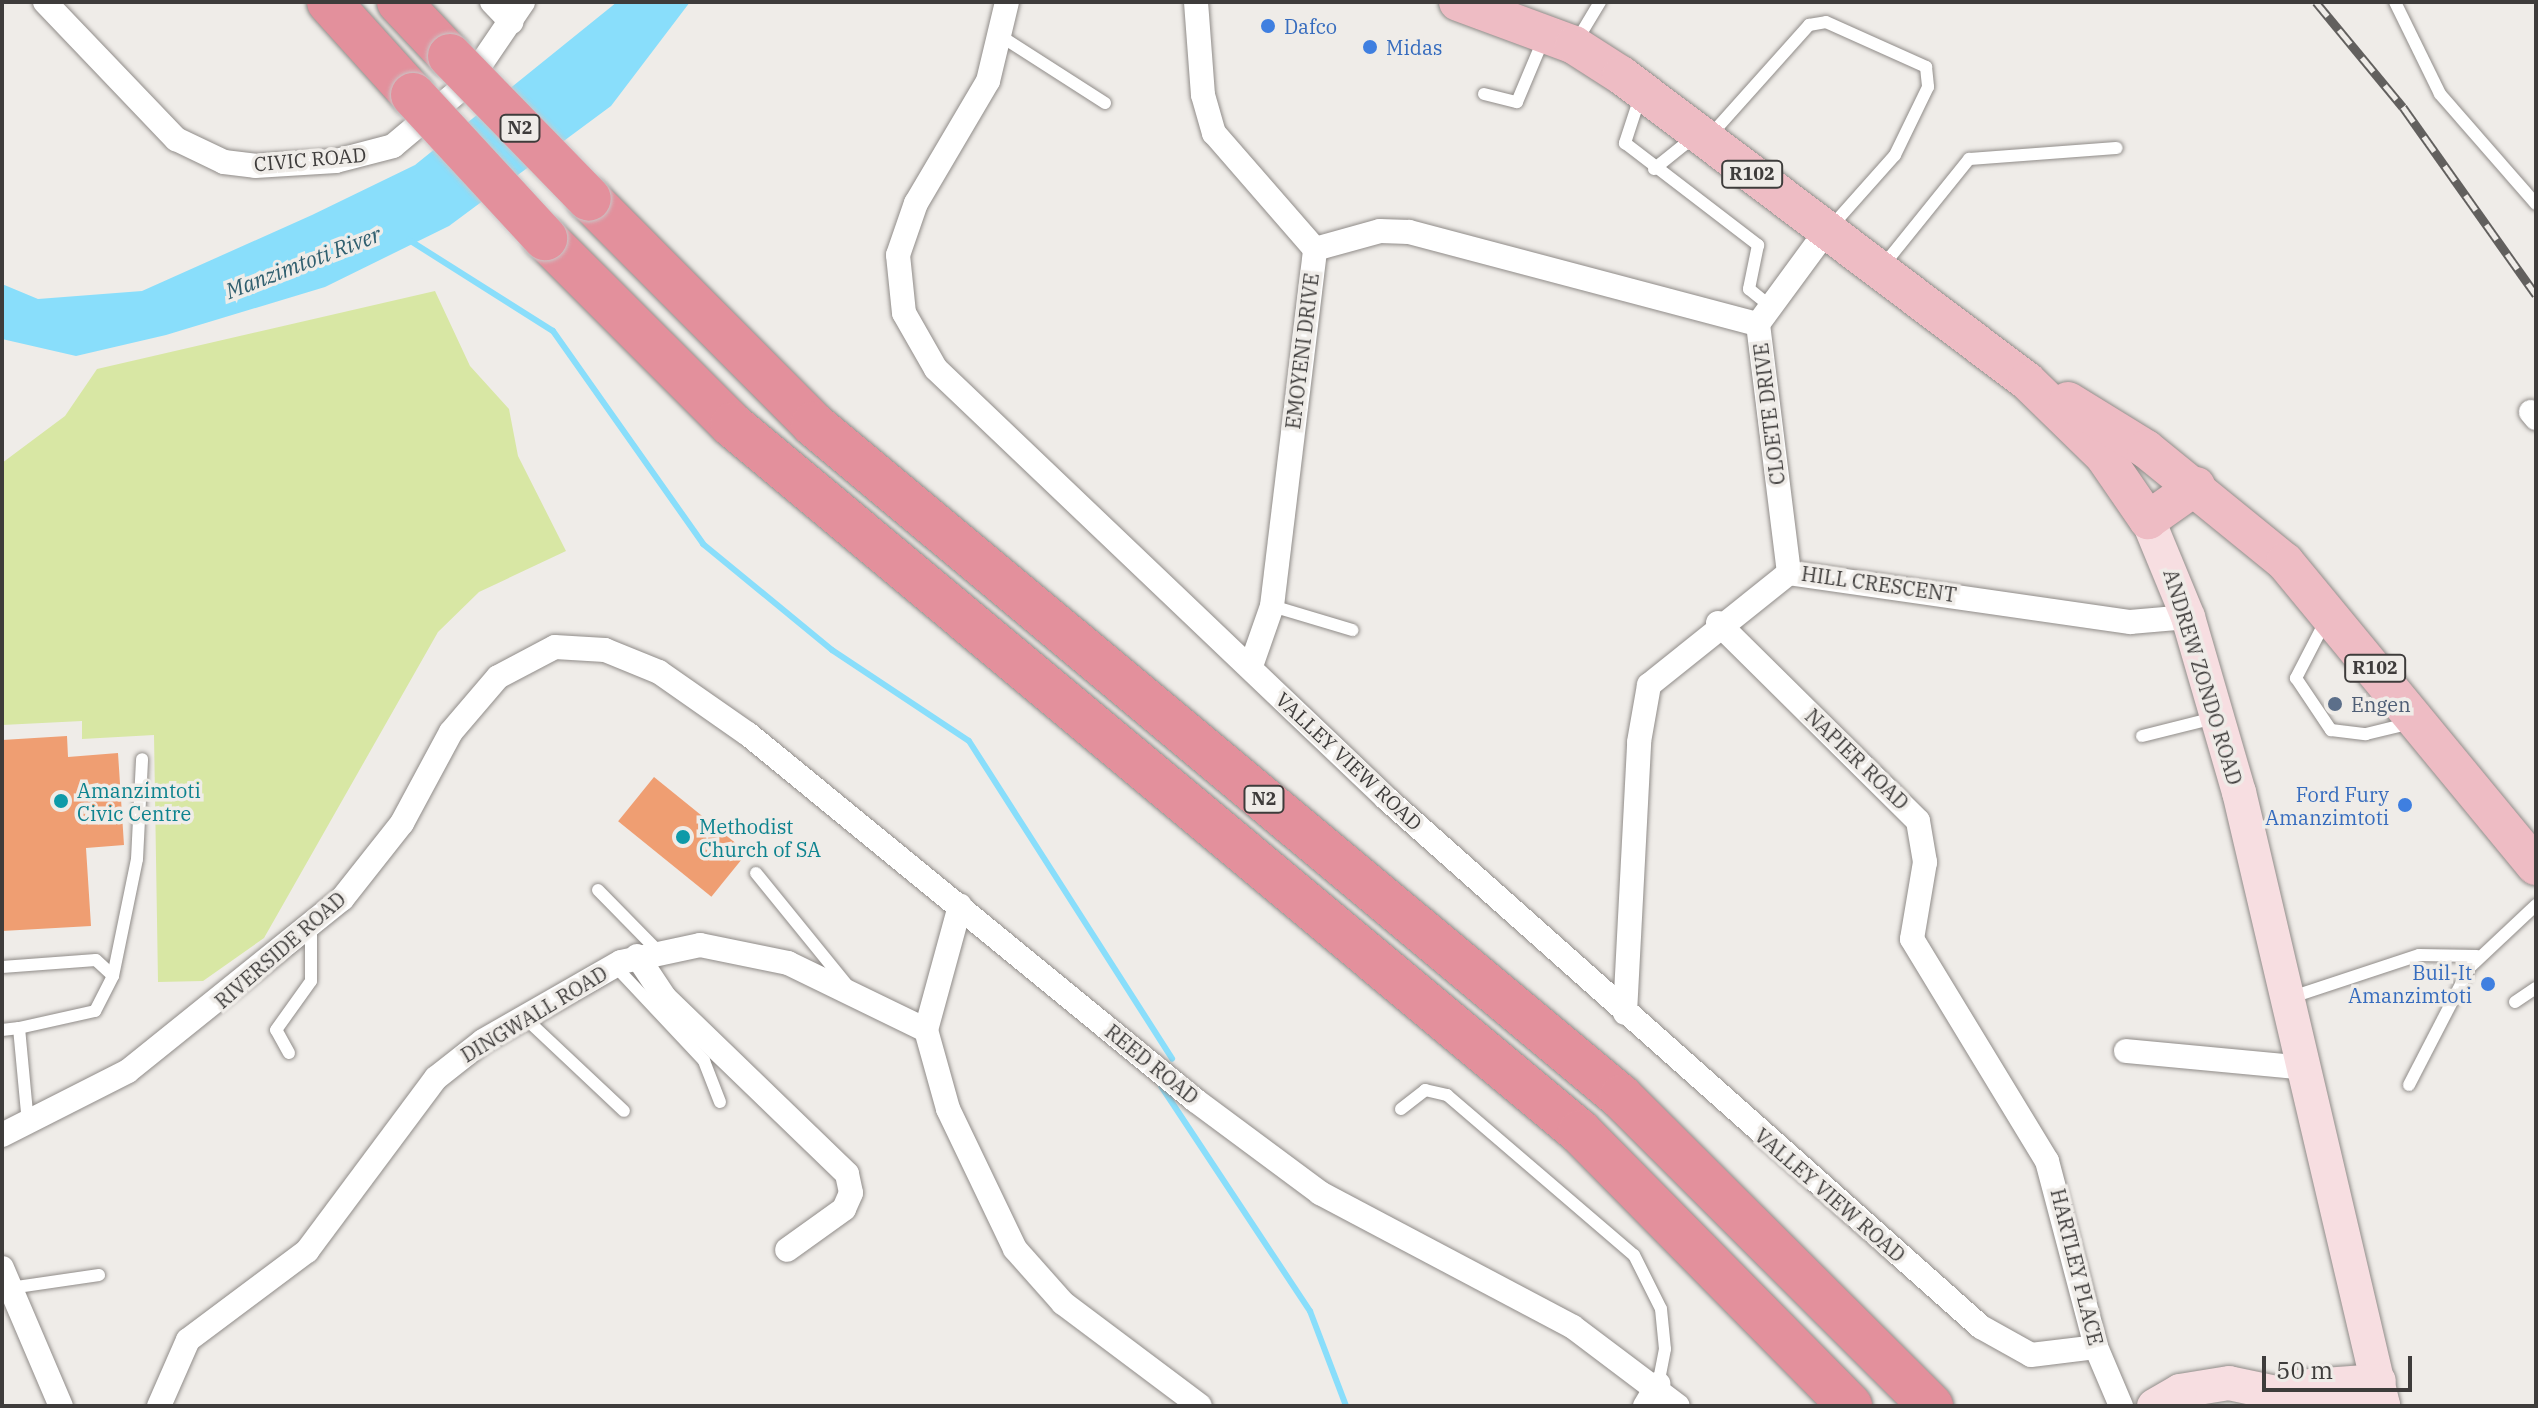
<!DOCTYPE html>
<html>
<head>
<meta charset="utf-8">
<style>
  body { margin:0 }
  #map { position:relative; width:2538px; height:1408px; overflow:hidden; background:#efece8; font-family:"IBM Plex Serif",serif }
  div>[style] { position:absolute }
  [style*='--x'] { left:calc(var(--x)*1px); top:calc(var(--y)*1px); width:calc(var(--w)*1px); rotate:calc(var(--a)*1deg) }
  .green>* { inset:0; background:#d8e7a4 }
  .water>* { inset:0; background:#89defb }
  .stream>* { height:6px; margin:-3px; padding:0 3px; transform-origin:3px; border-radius:3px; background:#89defb }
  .building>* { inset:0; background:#ef9e72; transform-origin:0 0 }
  .roads { filter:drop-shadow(0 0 2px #908c89) drop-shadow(0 0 2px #908c89) }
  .lane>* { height:12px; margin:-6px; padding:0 6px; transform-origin:6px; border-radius:6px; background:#fff }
  .street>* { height:24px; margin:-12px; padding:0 12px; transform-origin:12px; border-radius:12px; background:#fff }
  .secondary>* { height:34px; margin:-17px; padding:0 17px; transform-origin:17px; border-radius:17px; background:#f7dee1 }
  .primary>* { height:38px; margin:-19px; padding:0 19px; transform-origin:19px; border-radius:19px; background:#eebcc4 }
  .highway>* { height:44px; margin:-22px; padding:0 22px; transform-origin:22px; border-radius:22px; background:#e3909c }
  .rail>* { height:9px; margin-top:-4.5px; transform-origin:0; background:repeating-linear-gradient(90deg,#efece8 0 18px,#62605e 0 36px); box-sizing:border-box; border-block:2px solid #62605e }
  .bridges { filter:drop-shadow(0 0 2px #c9c8c8) drop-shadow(0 0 2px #c9c8c8) }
  .highway-bridge>* { height:44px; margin:-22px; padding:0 22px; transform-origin:22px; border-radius:22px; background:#e3909c }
  .dots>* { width:22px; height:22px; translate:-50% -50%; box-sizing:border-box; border:4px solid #efece8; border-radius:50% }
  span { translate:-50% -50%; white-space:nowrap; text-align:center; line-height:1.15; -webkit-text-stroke:7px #efece8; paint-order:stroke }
  .shield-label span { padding:2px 6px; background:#efece8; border:2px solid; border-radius:6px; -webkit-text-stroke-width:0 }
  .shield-label { font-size:18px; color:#3e3c3b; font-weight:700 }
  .shop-label { font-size:20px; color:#366cbe }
  .left { translate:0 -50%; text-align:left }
  .right { translate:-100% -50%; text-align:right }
  .street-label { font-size:20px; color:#3e3c3b }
  .service-label { font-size:20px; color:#4e5e75 }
  .culture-label { font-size:20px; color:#0d838f }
  .water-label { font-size:22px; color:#305f6f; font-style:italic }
  .frame { position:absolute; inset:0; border:4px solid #3e3c3b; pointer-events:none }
  .scale { position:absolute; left:2262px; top:1356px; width:150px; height:36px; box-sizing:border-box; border:4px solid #3e3c3b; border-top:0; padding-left:10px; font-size:24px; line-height:28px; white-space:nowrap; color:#3e3c3b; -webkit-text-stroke:6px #efece8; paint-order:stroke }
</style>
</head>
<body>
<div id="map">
  <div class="green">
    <i style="clip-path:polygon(435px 291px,470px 366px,509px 409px,518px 456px,566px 551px,479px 592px,438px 632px,264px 938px,203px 981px,158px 982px,154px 735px,82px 739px,82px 721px,2px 725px,2px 463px,65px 416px,97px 369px)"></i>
  </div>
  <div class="water">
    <i style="clip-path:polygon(617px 2px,690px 2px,611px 106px,449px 226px,325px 287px,166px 335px,76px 356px,2px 339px,2px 284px,38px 299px,142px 291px,312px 215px,415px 165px)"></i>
  </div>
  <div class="stream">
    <i style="--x:409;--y:240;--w:170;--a:32.3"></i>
    <i style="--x:553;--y:331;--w:261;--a:54.8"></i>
    <i style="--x:703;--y:544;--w:167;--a:39.4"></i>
    <i style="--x:832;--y:650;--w:164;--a:33.6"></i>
    <i style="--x:969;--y:741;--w:377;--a:57.4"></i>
    <i style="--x:1161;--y:1086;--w:270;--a:56.5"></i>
    <i style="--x:1310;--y:1311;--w:102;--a:69.2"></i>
  </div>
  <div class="building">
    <i style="clip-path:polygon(67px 736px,68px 757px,118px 753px,124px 845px,86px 848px,91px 926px,2px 931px,2px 740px)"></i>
    <i style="left:654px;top:777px;width:120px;height:57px;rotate:39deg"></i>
  </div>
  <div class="roads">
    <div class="lane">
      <i style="--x:2395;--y:2;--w:102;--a:63.9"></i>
      <i style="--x:2440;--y:94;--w:146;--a:48.9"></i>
      <i style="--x:999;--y:35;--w:126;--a:32.7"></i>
      <i style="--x:1576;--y:42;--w:47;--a:-59"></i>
      <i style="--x:1484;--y:94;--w:34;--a:14"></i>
      <i style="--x:1517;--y:102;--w:67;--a:-67.2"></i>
      <i style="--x:1641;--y:94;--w:52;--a:108.1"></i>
      <i style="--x:1625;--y:143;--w:168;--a:37.5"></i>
      <i style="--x:1758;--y:245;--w:45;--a:101.6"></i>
      <i style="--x:1749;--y:289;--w:28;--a:39"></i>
      <i style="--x:1708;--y:138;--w:152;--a:-48.2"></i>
      <i style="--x:1809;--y:25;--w:17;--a:-10"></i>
      <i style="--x:1826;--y:22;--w:110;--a:24.2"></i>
      <i style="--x:1926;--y:67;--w:20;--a:84"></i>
      <i style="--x:1928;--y:87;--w:76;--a:115.9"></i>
      <i style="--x:1895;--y:155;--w:98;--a:131.7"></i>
      <i style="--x:1654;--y:169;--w:53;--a:-38.8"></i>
      <i style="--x:1882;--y:267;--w:139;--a:-51.1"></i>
      <i style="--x:1969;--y:159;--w:148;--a:-4.3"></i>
      <i style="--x:1272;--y:606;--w:84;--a:16.7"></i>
      <i style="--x:2327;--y:618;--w:68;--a:117.3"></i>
      <i style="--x:2296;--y:678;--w:63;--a:56.1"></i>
      <i style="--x:2331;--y:730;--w:35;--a:7"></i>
      <i style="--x:2366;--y:734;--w:46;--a:-13.7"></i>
      <i style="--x:2142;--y:736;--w:74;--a:-14"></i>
      <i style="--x:756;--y:873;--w:144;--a:50.9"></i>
      <i style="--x:598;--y:890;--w:83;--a:45.5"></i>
      <i style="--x:614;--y:965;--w:132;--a:46.8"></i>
      <i style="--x:704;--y:1061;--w:44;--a:68.7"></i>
      <i style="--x:2;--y:967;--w:94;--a:-4.3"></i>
      <i style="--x:96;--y:960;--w:23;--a:43"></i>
      <i style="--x:113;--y:976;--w:39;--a:117"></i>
      <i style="--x:95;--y:1011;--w:78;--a:167.4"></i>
      <i style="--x:19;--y:1028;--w:95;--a:84.6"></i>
      <i style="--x:113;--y:976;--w:119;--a:-78.4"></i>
      <i style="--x:137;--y:859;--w:100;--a:-87.1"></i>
      <i style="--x:2289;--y:998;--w:137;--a:-18.3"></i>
      <i style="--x:2419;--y:955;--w:58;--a:1"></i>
      <i style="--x:2515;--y:1002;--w:25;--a:-34"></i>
      <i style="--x:524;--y:1017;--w:137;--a:43.2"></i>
      <i style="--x:2;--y:1030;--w:17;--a:-7"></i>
      <i style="--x:289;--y:1053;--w:26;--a:-119"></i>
      <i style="--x:276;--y:1030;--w:60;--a:-54.5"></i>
      <i style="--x:311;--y:981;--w:55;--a:-90"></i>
      <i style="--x:2409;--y:1085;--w:133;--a:-62.7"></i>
      <i style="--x:2470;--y:967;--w:91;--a:-43.2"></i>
      <i style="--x:1401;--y:1109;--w:31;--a:-38"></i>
      <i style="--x:1425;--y:1090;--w:23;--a:13"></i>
      <i style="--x:1447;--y:1095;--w:246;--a:40.6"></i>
      <i style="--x:1634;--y:1255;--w:60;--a:63.4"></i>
      <i style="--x:1661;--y:1309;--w:40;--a:84.3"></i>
      <i style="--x:1665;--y:1349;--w:36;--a:101"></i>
      <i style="--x:10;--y:1288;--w:90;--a:-8.3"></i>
    </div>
    <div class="street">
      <i style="--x:45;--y:2;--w:190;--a:46.3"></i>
      <i style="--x:176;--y:139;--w:53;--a:25.6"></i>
      <i style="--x:224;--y:162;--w:31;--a:7"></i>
      <i style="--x:255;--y:166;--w:81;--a:-3.5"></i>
      <i style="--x:336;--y:161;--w:59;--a:-14.7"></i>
      <i style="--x:393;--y:146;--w:98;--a:-40"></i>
      <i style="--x:468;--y:83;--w:98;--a:-55.8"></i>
      <i style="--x:492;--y:2;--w:28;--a:46"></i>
      <i style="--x:1007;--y:2;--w:81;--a:103.5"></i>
      <i style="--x:988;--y:81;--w:142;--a:120.5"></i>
      <i style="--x:916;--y:203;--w:55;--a:109.1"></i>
      <i style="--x:898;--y:255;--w:58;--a:84.1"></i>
      <i style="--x:904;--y:313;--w:64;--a:60.3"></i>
      <i style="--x:936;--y:369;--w:622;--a:43.63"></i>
      <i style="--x:1386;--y:798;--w:796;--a:41.64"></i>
      <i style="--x:1981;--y:1327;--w:57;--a:29.2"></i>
      <i style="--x:2031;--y:1355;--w:65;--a:-7"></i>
      <i style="--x:1196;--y:2;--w:93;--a:85.7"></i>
      <i style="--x:1203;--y:95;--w:40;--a:74"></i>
      <i style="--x:1214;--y:133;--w:154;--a:49"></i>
      <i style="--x:1315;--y:249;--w:67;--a:-15.5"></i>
      <i style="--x:1380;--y:231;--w:29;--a:2"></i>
      <i style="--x:1409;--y:232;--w:361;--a:14.8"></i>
      <i style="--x:2531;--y:412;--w:8;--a:50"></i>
      <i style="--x:1789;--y:573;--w:251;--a:-97.1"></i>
      <i style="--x:1758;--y:324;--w:117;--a:-53.7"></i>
      <i style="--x:1718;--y:623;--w:281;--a:44.7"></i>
      <i style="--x:1918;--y:821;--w:42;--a:80.3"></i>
      <i style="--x:1925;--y:862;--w:78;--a:99.6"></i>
      <i style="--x:1912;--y:939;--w:260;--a:58.7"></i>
      <i style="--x:2047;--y:1161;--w:192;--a:75.2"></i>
      <i style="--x:2096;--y:1347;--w:64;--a:67"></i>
      <i style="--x:1251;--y:666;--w:64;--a:-70.7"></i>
      <i style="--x:1272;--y:606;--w:360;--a:-83.1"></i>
      <i style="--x:637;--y:956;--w:50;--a:56.3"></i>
      <i style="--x:665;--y:998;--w:253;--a:44"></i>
      <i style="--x:847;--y:1174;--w:19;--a:78"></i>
      <i style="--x:851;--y:1193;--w:17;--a:114"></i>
      <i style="--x:844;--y:1209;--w:70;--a:144.3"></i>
      <i style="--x:1625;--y:1013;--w:271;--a:-87"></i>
      <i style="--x:1639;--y:742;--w:58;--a:-80"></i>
      <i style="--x:1649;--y:685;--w:179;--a:-38.7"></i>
      <i style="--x:1789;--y:573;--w:345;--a:8.2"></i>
      <i style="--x:2130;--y:622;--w:58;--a:-4.9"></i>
      <i style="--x:926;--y:1030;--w:82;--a:74.4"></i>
      <i style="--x:948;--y:1109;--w:155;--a:64.4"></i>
      <i style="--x:1015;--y:1249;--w:72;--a:48.4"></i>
      <i style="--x:1063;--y:1303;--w:171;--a:36.9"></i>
      <i style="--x:2126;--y:1051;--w:181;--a:5.4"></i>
      <i style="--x:2;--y:1135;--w:141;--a:-26.9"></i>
      <i style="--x:128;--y:1071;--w:275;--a:-38.8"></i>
      <i style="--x:342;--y:899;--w:97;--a:-51.7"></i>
      <i style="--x:402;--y:823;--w:103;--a:-61.7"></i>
      <i style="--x:451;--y:732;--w:72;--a:-49.5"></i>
      <i style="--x:498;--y:677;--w:64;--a:-27.8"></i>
      <i style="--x:555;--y:647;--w:50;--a:3.4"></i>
      <i style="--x:605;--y:650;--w:58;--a:22.2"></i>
      <i style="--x:659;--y:672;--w:108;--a:34.9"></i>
      <i style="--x:748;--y:734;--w:578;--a:39.31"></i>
      <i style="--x:1195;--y:1100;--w:156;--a:36.6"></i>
      <i style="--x:1320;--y:1193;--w:286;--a:27.9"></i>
      <i style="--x:1573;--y:1327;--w:131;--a:37"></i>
      <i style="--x:2;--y:1268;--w:150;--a:66.9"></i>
      <i style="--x:159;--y:1406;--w:72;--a:-66.3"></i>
      <i style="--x:188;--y:1340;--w:149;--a:-36.8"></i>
      <i style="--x:307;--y:1251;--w:216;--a:-53.3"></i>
      <i style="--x:436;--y:1078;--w:60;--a:-38.2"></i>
      <i style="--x:483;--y:1041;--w:159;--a:-29.8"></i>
      <i style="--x:621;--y:962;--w:81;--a:-12.1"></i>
      <i style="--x:700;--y:945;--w:90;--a:11.6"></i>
      <i style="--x:788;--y:963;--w:153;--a:25.9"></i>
      <i style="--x:926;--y:1030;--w:129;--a:-74.7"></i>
      <i style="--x:1645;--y:1406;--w:26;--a:-59"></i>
    </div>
    <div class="secondary">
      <i style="--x:2148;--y:520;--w:105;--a:67.6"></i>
      <i style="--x:2188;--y:617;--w:182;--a:73.8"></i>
      <i style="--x:2239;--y:792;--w:630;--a:76.78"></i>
      <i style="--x:2383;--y:1405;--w:50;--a:180"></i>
      <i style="--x:2333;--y:1405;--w:106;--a:-168.1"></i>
      <i style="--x:2229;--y:1383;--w:50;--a:170.7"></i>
      <i style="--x:2180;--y:1391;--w:30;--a:150"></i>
      <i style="--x:2297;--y:1387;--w:82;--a:-4.2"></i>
    </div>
    <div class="primary">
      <i style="--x:1458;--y:2;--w:124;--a:20.3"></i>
      <i style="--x:1574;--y:45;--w:56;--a:32.6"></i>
      <i style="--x:1621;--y:75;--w:508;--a:37.01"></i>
      <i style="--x:2027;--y:381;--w:107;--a:44.2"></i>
      <i style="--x:2104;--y:456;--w:78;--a:55.5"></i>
      <i style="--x:2148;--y:520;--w:59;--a:-35.3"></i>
      <i style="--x:2068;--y:401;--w:92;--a:31.6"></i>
      <i style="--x:2146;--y:449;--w:179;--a:39.1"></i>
      <i style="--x:2285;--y:562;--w:394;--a:50.5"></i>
    </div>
    <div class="highway">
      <i style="--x:329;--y:2;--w:125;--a:47.9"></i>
      <i style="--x:399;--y:2;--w:74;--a:46.6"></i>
      <i style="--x:589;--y:199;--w:317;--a:45.1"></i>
      <i style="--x:813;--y:424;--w:1052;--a:39.79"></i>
      <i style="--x:1621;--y:1097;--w:438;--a:44.9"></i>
      <i style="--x:545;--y:238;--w:264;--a:45"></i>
      <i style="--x:732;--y:425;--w:1104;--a:39.82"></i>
      <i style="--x:1580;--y:1132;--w:385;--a:45.4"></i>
    </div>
  </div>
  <div class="rail">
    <i style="--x:2316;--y:2;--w:136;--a:50.4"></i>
    <i style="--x:2403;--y:107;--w:230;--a:54.7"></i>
  </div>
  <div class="bridges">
    <div class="highway-bridge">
      <i style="--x:450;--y:56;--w:199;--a:45.8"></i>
      <i style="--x:413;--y:95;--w:195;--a:47.3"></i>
    </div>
  </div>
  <div class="dots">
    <i style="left:1268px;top:26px;background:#3f7fe0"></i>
    <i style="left:1370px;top:47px;background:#3f7fe0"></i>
    <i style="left:2335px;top:704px;background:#5c6f8a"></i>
    <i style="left:61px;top:801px;background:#0f9aa8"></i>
    <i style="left:2405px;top:805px;background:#3f7fe0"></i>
    <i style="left:683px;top:837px;background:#0f9aa8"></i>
    <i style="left:2488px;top:984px;background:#3f7fe0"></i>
  </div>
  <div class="shield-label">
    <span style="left:520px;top:128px">N2</span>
    <span style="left:1752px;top:174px">R102</span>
    <span style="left:2375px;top:668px">R102</span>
    <span style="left:1264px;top:799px">N2</span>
  </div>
  <div class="shop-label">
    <span class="left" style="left:1284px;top:26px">Dafco</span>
    <span class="left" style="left:1386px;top:47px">Midas</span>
    <span class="right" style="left:2389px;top:806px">Ford Fury<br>Amanzimtoti</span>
    <span class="right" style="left:2472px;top:984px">Buil-It<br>Amanzimtoti</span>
  </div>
  <div class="street-label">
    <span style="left:310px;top:159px;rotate:-5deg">CIVIC ROAD</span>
    <span style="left:1302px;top:351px;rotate:-83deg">EMOYENI DRIVE</span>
    <span style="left:1769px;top:414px;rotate:-97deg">CLOETE DRIVE</span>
    <span style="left:1879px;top:584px;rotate:8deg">HILL CRESCENT</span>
    <span style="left:2203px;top:677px;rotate:73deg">ANDREW ZONDO ROAD</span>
    <span style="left:1857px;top:759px;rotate:44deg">NAPIER ROAD</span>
    <span style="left:1349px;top:761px;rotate:43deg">VALLEY VIEW ROAD</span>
    <span style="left:280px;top:950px;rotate:-41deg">RIVERSIDE ROAD</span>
    <span style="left:534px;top:1014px;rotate:-31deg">DINGWALL ROAD</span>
    <span style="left:1152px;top:1064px;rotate:39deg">REED ROAD</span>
    <span style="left:1830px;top:1195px;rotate:41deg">VALLEY VIEW ROAD</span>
    <span style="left:2077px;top:1267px;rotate:76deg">HARTLEY PLACE</span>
  </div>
  <div class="service-label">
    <span class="left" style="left:2351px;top:704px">Engen</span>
  </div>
  <div class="culture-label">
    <span class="left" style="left:77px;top:802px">Amanzimtoti<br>Civic Centre</span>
    <span class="left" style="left:699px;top:838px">Methodist<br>Church of SA</span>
  </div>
  <div class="water-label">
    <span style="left:303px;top:262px;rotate:-21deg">Manzimtoti River</span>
  </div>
  <div class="frame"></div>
  <div class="scale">50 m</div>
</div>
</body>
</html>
